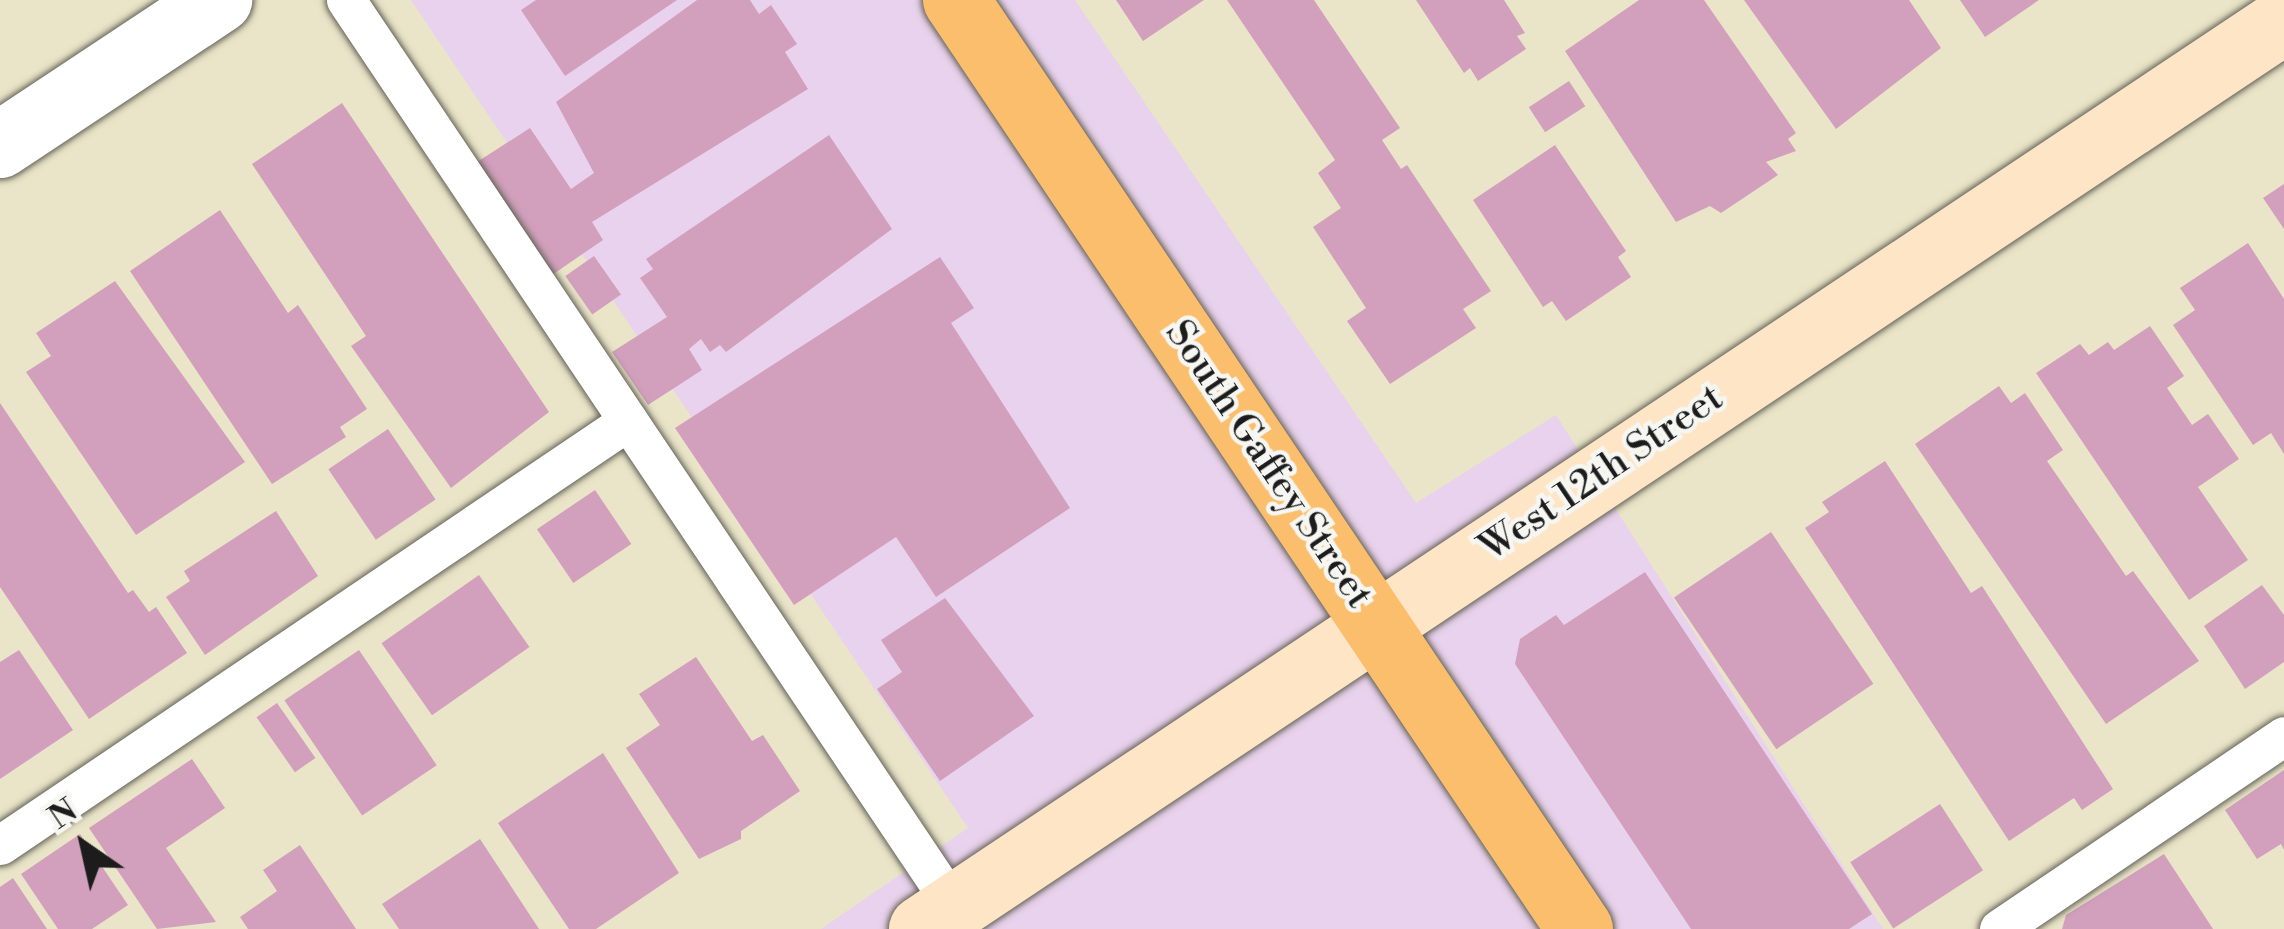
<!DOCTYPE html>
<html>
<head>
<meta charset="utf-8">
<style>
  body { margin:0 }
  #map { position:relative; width:2284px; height:929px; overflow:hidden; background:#eae5c8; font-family:"Libre Bodoni",serif }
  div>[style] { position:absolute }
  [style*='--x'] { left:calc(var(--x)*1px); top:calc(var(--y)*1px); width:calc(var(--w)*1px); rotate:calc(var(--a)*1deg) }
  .built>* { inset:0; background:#e9d2ed }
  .building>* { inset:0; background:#d2a0bc; transform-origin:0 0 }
  .roads { filter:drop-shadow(0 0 3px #646258) drop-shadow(0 0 3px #646258) }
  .lane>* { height:39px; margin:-19.5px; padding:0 19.5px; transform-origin:19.5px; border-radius:19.5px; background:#fff }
  .street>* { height:66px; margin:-33px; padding:0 33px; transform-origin:33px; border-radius:33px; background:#fff }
  .secondary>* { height:66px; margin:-33px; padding:0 33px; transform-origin:33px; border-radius:33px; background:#fde5c5 }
  .primary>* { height:66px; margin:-33px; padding:0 33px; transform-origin:33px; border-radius:33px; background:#fabe6d }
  span { translate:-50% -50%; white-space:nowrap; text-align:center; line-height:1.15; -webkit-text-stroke:9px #f6f6f2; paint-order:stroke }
  .street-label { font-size:39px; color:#1c1c1c }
  .north { position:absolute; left:24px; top:785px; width:120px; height:120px; -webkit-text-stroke:9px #f6f6f2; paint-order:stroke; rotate:326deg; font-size:33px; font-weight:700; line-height:48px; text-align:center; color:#1c1c1c }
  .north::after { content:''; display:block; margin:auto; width:42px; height:54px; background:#1c1c1c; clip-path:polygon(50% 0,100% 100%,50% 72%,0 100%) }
</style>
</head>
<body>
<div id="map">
  <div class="built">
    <i style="clip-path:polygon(411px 0,1075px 0,1416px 503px,1556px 415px,1883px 929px,821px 929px,968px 828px)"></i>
  </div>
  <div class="building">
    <i style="clip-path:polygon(536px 0,677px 0,565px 76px,521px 10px)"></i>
    <i style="clip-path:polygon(697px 0,750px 0,759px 14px,771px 5px,797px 44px,785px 52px,808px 89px,592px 222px,603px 240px,549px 277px,474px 164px,530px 128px,571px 189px,594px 173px,556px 102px)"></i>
    <i style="clip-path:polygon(1116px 0,1204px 0,1143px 41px)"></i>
    <i style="clip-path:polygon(1227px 0,1314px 0,1400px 128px,1382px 140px,1401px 169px,1407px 165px,1491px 291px,1463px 309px,1476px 328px,1390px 384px,1347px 321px,1366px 308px,1313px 227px,1341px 208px,1318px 173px,1335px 160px)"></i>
    <i style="clip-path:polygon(1416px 0,1504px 0,1525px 33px,1517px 36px,1526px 49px,1478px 81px,1470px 68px,1464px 73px)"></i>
    <i style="clip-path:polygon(1639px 0,1704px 0,1796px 133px,1788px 139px,1796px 151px,1766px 162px,1778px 175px,1721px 213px,1710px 206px,1676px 222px,1565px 51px)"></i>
    <i style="clip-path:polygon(1744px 0,1909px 0,1941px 48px,1836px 129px)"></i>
    <i style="clip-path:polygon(1960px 0,2039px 0,1985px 37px)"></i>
    <i style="left:1569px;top:81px;width:30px;height:48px;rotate:57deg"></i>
    <i style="clip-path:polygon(342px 103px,549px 412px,451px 488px,351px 346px,366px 336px,252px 164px)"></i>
    <i style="clip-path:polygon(829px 135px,892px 229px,726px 352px,720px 345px,710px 352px,701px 339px,689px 349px,702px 370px,648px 405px,612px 352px,667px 317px,640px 278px,653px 269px,646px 259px)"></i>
    <i style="clip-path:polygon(1555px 145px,1626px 251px,1618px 257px,1631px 277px,1566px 321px,1552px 301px,1543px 307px,1473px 200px)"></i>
    <i style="clip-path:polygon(2284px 184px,2284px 229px,2263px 198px)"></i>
    <i style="clip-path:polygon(220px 210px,288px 313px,298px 305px,367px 409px,340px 427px,346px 437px,272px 484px,130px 271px)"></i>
    <i style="clip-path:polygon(2248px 243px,2284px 299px,2284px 454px,2271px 433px,2253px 445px,2173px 325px,2195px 310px,2180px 288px)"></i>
    <i style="left:594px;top:256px;width:47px;height:35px;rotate:55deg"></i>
    <i style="clip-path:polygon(940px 257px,974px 308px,951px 323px,1070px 508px,936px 597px,896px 537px,794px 605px,675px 428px)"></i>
    <i style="clip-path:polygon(115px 281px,245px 462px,136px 535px,26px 372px,51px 356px,36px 333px)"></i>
    <i style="clip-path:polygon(2150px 326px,2184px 376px,2167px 388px,2192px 425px,2208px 414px,2239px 459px,2198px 487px,2248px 560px,2189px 600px,2036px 373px,2080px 344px,2089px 355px,2108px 342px,2114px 350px)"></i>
    <i style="clip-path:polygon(1999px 386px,2011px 403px,2025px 393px,2063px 450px,2047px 461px,2126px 576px,2133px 571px,2199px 661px,2106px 724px,1915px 444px)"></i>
    <i style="clip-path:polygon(0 403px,128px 593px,133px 590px,149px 612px,156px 607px,187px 653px,89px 719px,0 587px)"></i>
    <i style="left:388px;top:429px;width:85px;height:72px;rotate:56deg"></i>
    <i style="clip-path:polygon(1885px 461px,1971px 593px,1982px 586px,2113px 789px,2082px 810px,2074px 798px,2009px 841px,1805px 528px,1829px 512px,1822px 502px)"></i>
    <i style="left:595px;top:490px;width:65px;height:70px;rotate:56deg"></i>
    <i style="clip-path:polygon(276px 511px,318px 576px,205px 655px,166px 597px,190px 581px,184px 571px)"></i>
    <i style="left:1771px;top:532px;width:183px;height:117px;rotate:56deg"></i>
    <i style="clip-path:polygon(1645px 572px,1872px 914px,1849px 929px,1691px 929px,1515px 664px,1520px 639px,1556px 615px,1564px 625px)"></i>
    <i style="left:479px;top:575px;width:88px;height:119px;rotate:55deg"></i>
    <i style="clip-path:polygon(2262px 585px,2284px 615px,2284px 662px,2245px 689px,2204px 626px)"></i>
    <i style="clip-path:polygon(945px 598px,1034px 716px,940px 781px,877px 689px,902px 672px,881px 640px)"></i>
    <i style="clip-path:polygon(19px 650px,73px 730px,0 779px,0 662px)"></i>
    <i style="left:359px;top:650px;width:139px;height:90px;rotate:56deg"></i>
    <i style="clip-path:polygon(696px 657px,752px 741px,763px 735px,800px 791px,741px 831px,741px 839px,699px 859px,626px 748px,660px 725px,639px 694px)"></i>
    <i style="left:277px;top:703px;width:67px;height:25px;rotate:55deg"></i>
    <i style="clip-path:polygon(603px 753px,679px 873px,596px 929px,569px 929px,498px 823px)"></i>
    <i style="clip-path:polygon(192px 759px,225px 808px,166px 848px,216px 922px,157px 929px,89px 828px)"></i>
    <i style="clip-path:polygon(2284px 770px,2284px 850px,2281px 844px,2257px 859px,2225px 810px)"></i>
    <i style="left:1940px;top:804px;width:79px;height:107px;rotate:57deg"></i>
    <i style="clip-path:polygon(80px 834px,128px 905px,92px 929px,58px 929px,21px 874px)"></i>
    <i style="clip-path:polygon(480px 839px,539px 929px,399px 929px,382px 904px)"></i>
    <i style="clip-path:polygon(300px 845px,356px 929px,248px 929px,240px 917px,277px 891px,263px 870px)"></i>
    <i style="clip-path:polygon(2164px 854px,2213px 929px,2062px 929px,2066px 915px)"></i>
    <i style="clip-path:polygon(13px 878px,47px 929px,0 929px,0 887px)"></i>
  </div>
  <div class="roads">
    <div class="lane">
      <i style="--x:346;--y:0;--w:1092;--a:56.16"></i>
      <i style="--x:0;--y:845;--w:758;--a:-34.03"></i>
      <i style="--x:1999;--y:929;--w:344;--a:-34.1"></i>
    </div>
    <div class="street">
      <i style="--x:0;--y:145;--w:263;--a:-33.5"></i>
    </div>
    <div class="secondary">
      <i style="--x:922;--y:929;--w:1637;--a:-33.69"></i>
    </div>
    <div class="primary">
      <i style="--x:956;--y:0;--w:1119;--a:56.11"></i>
    </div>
  </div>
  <div class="street-label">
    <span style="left:1268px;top:465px;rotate:56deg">South Gaffey Street</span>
    <span style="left:1602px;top:474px;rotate:-34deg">West 12th Street</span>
  </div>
  <div class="north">N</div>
</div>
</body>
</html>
